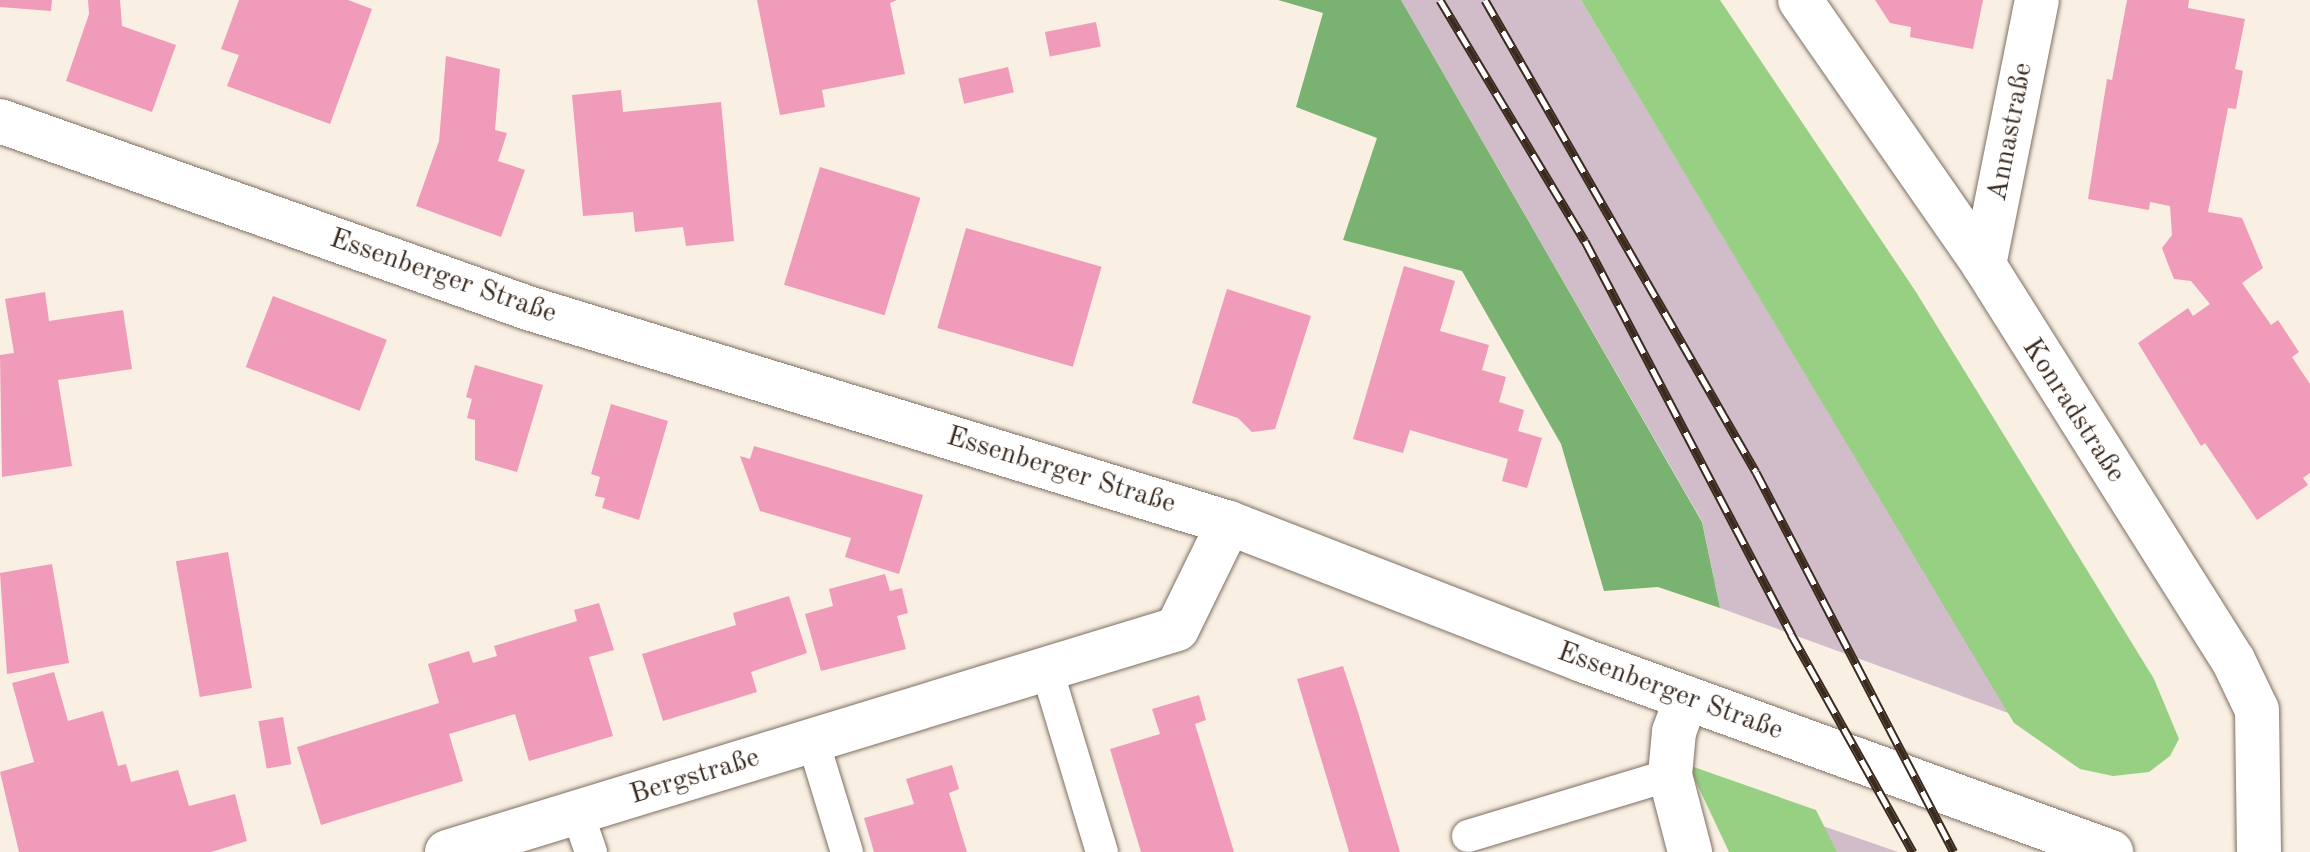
<!DOCTYPE html>
<html>
<head>
<meta charset="utf-8">
<style>
  body { margin:0 }
  #map { position:relative; width:2310px; height:852px; overflow:hidden; background:#f9f0e3; font-family:"Old Standard TT",serif }
  div>[style] { position:absolute }
  [style*='--x'] { left:calc(var(--x)*1px); top:calc(var(--y)*1px); width:calc(var(--w)*1px); rotate:calc(var(--a)*1deg) }
  .industrial>* { inset:0; background:#d1bdc9 }
  .green>* { inset:0; background:#97d083 }
  .forest>* { inset:0; background:#79b271 }
  .building>* { inset:0; background:#ef9bb9; transform-origin:0 0 }
  .roads { filter:drop-shadow(0 0 2px #7e6f63) drop-shadow(0 0 2px #7e6f63) }
  .lane>* { height:32px; margin:-16px; padding:0 16px; transform-origin:16px; border-radius:16px; background:#fff }
  .street>* { height:44px; margin:-22px; padding:0 22px; transform-origin:22px; border-radius:22px; background:#fff }
  .secondary>* { height:44px; margin:-22px; padding:0 22px; transform-origin:22px; border-radius:22px; background:#fff }
  .rail>* { height:9px; margin-top:-4.5px; transform-origin:0; background:repeating-linear-gradient(90deg,#fff 0 18px,#3b2a1e 0 36px); box-sizing:border-box; border-block:2px solid #3b2a1e }
  span { translate:-50% -50%; white-space:nowrap; text-align:center; line-height:1.15; -webkit-text-stroke:7px #fff; paint-order:stroke }
  .street-label { font-size:28px; color:#3b2a1e }
</style>
</head>
<body>
<div id="map">
  <div class="industrial">
    <i style="clip-path:polygon(1401px 0,1581px 0,2011px 714px,1720px 608px,1702px 521px)"></i>
    <i style="clip-path:polygon(1823px 826px,1898px 852px,1837px 852px)"></i>
  </div>
  <div class="green">
    <i style="clip-path:polygon(1581px 0,1720px 0,1916px 292px,2154px 679px,2179px 739px,2170px 756px,2149px 772px,2113px 776px,2080px 769px,2014px 723px)"></i>
    <i style="clip-path:polygon(1688px 765px,1816px 810px,1837px 852px,1729px 852px)"></i>
  </div>
  <div class="forest">
    <i style="clip-path:polygon(1278px 0,1401px 0,1702px 522px,1720px 608px,1658px 587px,1604px 591px,1561px 444px,1462px 271px,1343px 240px,1377px 138px,1296px 107px,1323px 13px)"></i>
  </div>
  <div class="building">
    <i style="clip-path:polygon(0 0,52px 0,51px 11px,0 7px)"></i>
    <i style="clip-path:polygon(88px 0,120px 0,122px 26px,176px 45px,152px 112px,66px 81px,89px 14px)"></i>
    <i style="clip-path:polygon(239px 0,348px 0,372px 9px,330px 124px,227px 86px,239px 55px,221px 49px)"></i>
    <i style="clip-path:polygon(757px 0,897px 0,890px 3px,905px 74px,822px 90px,825px 107px,780px 115px)"></i>
    <i style="clip-path:polygon(1875px 0,1983px 0,1973px 49px,1910px 37px,1911px 27px,1890px 23px)"></i>
    <i style="clip-path:polygon(2127px 0,2189px 0,2188px 8px,2245px 19px,2235px 69px,2243px 71px,2236px 109px,2228px 108px,2208px 212px,2242px 218px,2263px 268px,2242px 283px,2271px 325px,2278px 320px,2299px 352px,2292px 357px,2310px 384px,2310px 473px,2303px 478px,2308px 485px,2257px 520px,2205px 443px,2201px 446px,2138px 343px,2188px 308px,2193px 316px,2210px 304px,2191px 281px,2174px 279px,2168px 264px,2162px 248px,2172px 235px,2170px 206px,2150px 202px,2149px 210px,2088px 199px,2107px 79px,2112px 80px)"></i>
    <i style="left:1096px;top:22px;width:25px;height:52px;rotate:79deg"></i>
    <i style="clip-path:polygon(446px 56px,500px 69px,495px 130px,507px 133px,498px 161px,525px 170px,501px 237px,416px 206px,439px 141px)"></i>
    <i style="left:1008px;top:67px;width:26px;height:51px;rotate:77deg"></i>
    <i style="clip-path:polygon(621px 90px,623px 112px,721px 102px,734px 241px,686px 246px,683px 227px,635px 232px,633px 212px,583px 216px,572px 95px)"></i>
    <i style="left:820px;top:167px;width:105px;height:123px;rotate:17deg"></i>
    <i style="left:966px;top:228px;width:141px;height:104px;rotate:16deg"></i>
    <i style="clip-path:polygon(1404px 266px,1455px 281px,1440px 331px,1489px 345px,1482px 370px,1506px 377px,1499px 402px,1524px 410px,1518px 431px,1542px 438px,1527px 488px,1502px 481px,1508px 459px,1410px 430px,1403px 453px,1353px 439px)"></i>
    <i style="clip-path:polygon(1227px 289px,1311px 316px,1275px 429px,1252px 432px,1238px 418px,1192px 403px)"></i>
    <i style="clip-path:polygon(45px 292px,49px 321px,123px 310px,132px 369px,58px 380px,72px 466px,2px 477px,0 355px,14px 353px,5px 299px)"></i>
    <i style="left:273px;top:296px;width:122px;height:76px;rotate:21deg"></i>
    <i style="clip-path:polygon(475px 365px,543px 385px,517px 472px,475px 460px,475px 420px,467px 418px,472px 399px,466px 397px)"></i>
    <i style="clip-path:polygon(611px 404px,668px 421px,639px 520px,602px 508px,605px 498px,595px 496px,600px 477px,591px 474px)"></i>
    <i style="clip-path:polygon(754px 446px,923px 495px,899px 574px,845px 557px,851px 538px,760px 511px,740px 456px,750px 459px)"></i>
    <i style="left:228px;top:552px;width:138px;height:53px;rotate:80deg"></i>
    <i style="clip-path:polygon(52px 564px,69px 663px,7px 674px,0 573px)"></i>
    <i style="clip-path:polygon(885px 574px,890px 591px,902px 588px,908px 613px,897px 616px,906px 649px,821px 671px,805px 614px,833px 606px,829px 589px)"></i>
    <i style="clip-path:polygon(789px 596px,807px 653px,751px 672px,757px 692px,663px 721px,642px 654px,736px 625px,733px 613px)"></i>
    <i style="clip-path:polygon(599px 603px,614px 650px,589px 657px,613px 736px,529px 761px,515px 714px,449px 734px,463px 781px,321px 825px,297px 747px,439px 703px,428px 664px,469px 651px,473px 663px,497px 656px,494px 646px,577px 621px,574px 610px)"></i>
    <i style="clip-path:polygon(1343px 666px,1358px 712px,1400px 852px,1349px 852px,1347px 845px,1297px 679px)"></i>
    <i style="clip-path:polygon(54px 672px,68px 721px,103px 711px,118px 766px,126px 764px,131px 782px,178px 770px,189px 806px,235px 794px,247px 841px,211px 852px,19px 852px,0 772px,34px 762px,12px 683px)"></i>
    <i style="clip-path:polygon(1199px 695px,1206px 720px,1195px 724px,1234px 852px,1141px 852px,1110px 749px,1160px 734px,1152px 709px)"></i>
    <i style="left:283px;top:717px;width:48px;height:25px;rotate:80deg"></i>
    <i style="clip-path:polygon(952px 765px,959px 789px,949px 793px,967px 852px,874px 852px,864px 818px,914px 804px,906px 779px)"></i>
  </div>
  <div class="roads">
    <div class="lane">
      <i style="--x:1047;--y:670;--w:190;--a:73.2"></i>
      <i style="--x:813;--y:741;--w:116;--a:73"></i>
      <i style="--x:577;--y:812;--w:42;--a:70.7"></i>
      <i style="--x:1468;--y:836;--w:211;--a:-16.8"></i>
    </div>
    <div class="street">
      <i style="--x:1800;--y:0;--w:323;--a:55.2"></i>
      <i style="--x:1984;--y:265;--w:467;--a:57.8"></i>
      <i style="--x:2233;--y:660;--w:55;--a:64.4"></i>
      <i style="--x:2257;--y:710;--w:142;--a:89.2"></i>
      <i style="--x:1984;--y:265;--w:270;--a:-78.7"></i>
      <i style="--x:1686;--y:699;--w:35;--a:110"></i>
      <i style="--x:1674;--y:732;--w:43;--a:95.3"></i>
      <i style="--x:1670;--y:775;--w:80;--a:75.4"></i>
      <i style="--x:447;--y:852;--w:763;--a:-16.99"></i>
      <i style="--x:1177;--y:629;--w:118;--a:-63.9"></i>
    </div>
    <div class="secondary">
      <i style="--x:0;--y:121;--w:560;--a:19.5"></i>
      <i style="--x:528;--y:308;--w:733;--a:17.05"></i>
      <i style="--x:1229;--y:523;--w:379;--a:21.2"></i>
      <i style="--x:1582;--y:660;--w:563;--a:19.95"></i>
    </div>
  </div>
  <div class="rail">
    <i style="--x:1440;--y:0;--w:281;--a:59"></i>
    <i style="--x:1585;--y:241;--w:444;--a:62.3"></i>
    <i style="--x:1791;--y:634;--w:250;--a:60.8"></i>
    <i style="--x:1485;--y:0;--w:544;--a:60.14"></i>
    <i style="--x:1756;--y:472;--w:428;--a:62.5"></i>
  </div>
  <div class="street-label">
    <span style="left:2011px;top:132px;rotate:-79deg">Annastraße</span>
    <span style="left:443px;top:277px;rotate:19deg">Essenberger Straße</span>
    <span style="left:2073px;top:411px;rotate:57deg">Konradstraße</span>
    <span style="left:1061px;top:471px;rotate:17deg">Essenberger Straße</span>
    <span style="left:1670px;top:692px;rotate:20deg">Essenberger Straße</span>
    <span style="left:695px;top:777px;rotate:-17deg">Bergstraße</span>
  </div>
</div>
</body>
</html>
